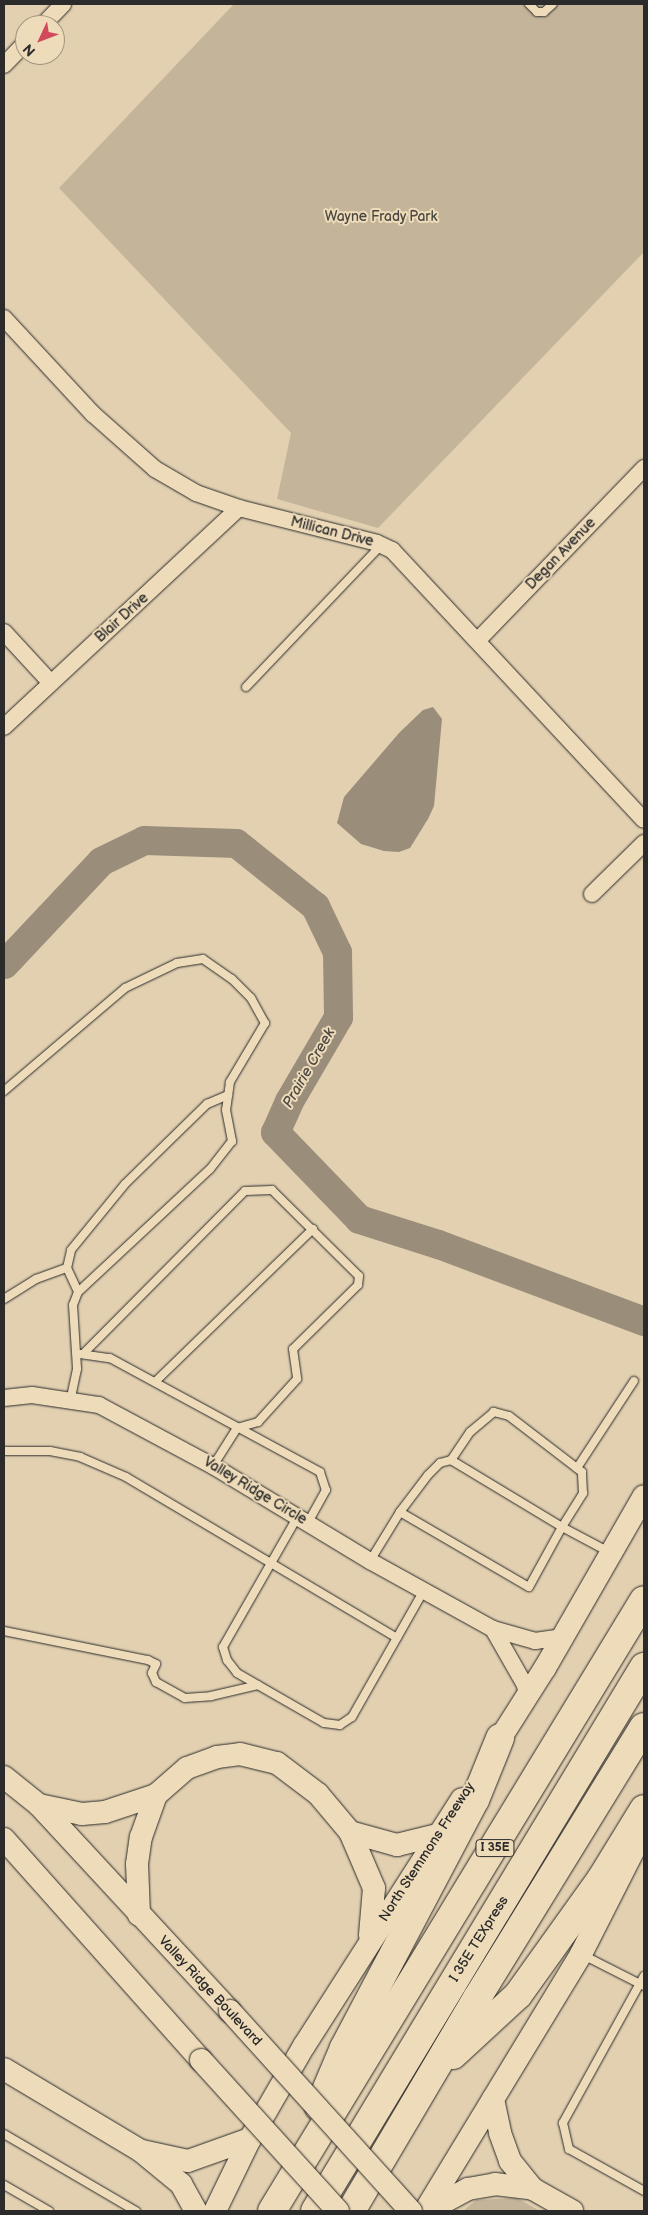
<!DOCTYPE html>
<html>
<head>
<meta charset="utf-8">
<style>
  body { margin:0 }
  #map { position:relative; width:648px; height:2215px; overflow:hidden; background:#e2d0b1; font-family:"Balsamiq Sans",sans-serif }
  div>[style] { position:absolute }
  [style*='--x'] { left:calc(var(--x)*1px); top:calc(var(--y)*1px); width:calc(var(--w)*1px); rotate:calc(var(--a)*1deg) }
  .green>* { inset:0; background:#c4b59a }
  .water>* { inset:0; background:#9a8e7b }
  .river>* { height:29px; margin:-14.5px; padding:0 14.5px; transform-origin:14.5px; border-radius:14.5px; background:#9a8e7b }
  .roads { filter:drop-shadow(0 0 1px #2b2b2b) drop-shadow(0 0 1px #2b2b2b) }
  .service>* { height:8px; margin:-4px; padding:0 4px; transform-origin:4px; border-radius:4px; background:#eedbb9 }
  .minor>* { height:16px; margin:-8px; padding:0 8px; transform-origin:8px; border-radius:8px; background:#eedbb9 }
  .secondary>* { height:22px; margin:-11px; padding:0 11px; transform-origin:11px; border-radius:11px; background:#eedbb9 }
  .motorway>* { height:28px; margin:-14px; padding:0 14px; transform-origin:14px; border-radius:14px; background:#eedbb9 }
  .bridges { filter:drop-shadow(0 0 1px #2b2b2b) drop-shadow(0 0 1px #2b2b2b) }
  .secondary-bridge>* { height:22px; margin:-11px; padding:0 11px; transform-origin:11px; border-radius:11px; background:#eedbb9 }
  span { translate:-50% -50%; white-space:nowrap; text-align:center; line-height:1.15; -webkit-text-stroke:4px #eedbb9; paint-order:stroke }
  .shield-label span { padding:1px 4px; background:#eedbb9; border:1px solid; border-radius:4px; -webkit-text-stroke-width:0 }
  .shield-label { font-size:12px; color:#2b2b2b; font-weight:700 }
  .park-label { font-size:14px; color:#4a4741 }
  .street-label { font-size:14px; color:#2b2b2b }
  .water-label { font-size:15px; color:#4c4943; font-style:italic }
  .frame { position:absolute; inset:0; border:5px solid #2b2b2b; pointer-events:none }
  .north { position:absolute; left:15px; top:15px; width:50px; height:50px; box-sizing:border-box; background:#eedbb9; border:1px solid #a09580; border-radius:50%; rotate:227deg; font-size:14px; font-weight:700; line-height:20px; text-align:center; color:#2b2b2b }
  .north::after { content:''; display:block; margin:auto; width:18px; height:22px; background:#d1495b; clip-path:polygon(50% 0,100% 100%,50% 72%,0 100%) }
</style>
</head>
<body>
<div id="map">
  <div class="green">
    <i style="clip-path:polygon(234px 4px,644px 4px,644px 252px,378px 528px,277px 499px,291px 433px,59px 188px)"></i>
    <i style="clip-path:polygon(517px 2198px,540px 2211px,463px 2211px,476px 2200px)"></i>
  </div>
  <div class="water">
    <i style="clip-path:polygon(433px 707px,442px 719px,434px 806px,428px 819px,410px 848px,399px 852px,384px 851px,361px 844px,337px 823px,344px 797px,399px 733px,423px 710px)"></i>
  </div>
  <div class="river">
    <i style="--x:4;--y:964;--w:141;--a:-46.7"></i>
    <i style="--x:101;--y:861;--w:48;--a:-26"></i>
    <i style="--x:144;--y:840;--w:92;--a:1.9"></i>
    <i style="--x:236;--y:843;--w:101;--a:38.6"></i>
    <i style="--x:315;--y:906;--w:51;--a:64.4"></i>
    <i style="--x:337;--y:952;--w:65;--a:89.1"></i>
    <i style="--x:338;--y:1017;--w:97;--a:120.3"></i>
    <i style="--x:289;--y:1101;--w:34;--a:114"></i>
    <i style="--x:275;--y:1132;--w:121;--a:46"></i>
    <i style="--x:359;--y:1219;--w:83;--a:17.6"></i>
    <i style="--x:438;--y:1244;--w:220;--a:20.5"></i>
  </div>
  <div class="roads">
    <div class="service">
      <i style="--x:529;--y:4;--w:11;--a:45"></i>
      <i style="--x:537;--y:12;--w:7;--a:0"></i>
      <i style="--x:544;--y:12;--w:12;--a:-42"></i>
      <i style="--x:246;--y:687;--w:196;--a:-46.4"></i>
      <i style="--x:4;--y:1091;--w:159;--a:-40.4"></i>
      <i style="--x:125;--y:988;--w:58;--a:-25.7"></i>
      <i style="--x:177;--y:963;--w:26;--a:-9"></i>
      <i style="--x:203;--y:959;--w:35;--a:35"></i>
      <i style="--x:232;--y:979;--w:27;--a:45"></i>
      <i style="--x:251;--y:998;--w:29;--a:61"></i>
      <i style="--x:265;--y:1023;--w:69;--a:120.7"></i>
      <i style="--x:230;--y:1082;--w:28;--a:98"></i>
      <i style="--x:226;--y:1110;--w:32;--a:79"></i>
      <i style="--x:232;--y:1141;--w:36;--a:128"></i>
      <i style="--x:210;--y:1169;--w:180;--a:137"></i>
      <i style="--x:78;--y:1292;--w:14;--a:111"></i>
      <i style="--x:73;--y:1305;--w:64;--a:86.4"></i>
      <i style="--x:77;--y:1369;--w:30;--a:102"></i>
      <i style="--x:67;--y:1268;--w:26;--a:65"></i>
      <i style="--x:4;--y:1299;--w:38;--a:-32"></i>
      <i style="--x:36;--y:1279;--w:33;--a:-20"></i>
      <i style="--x:67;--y:1268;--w:18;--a:-77"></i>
      <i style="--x:71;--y:1250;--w:85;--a:-50.7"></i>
      <i style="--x:125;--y:1184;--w:115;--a:-44.3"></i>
      <i style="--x:207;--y:1104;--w:23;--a:-23"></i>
      <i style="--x:84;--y:1353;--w:228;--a:-45.2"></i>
      <i style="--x:245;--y:1191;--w:27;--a:-2"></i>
      <i style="--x:272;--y:1190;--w:122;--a:44.7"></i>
      <i style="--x:359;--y:1276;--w:9;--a:96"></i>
      <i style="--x:358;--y:1285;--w:91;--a:135.4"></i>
      <i style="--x:293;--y:1349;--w:30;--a:82"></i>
      <i style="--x:297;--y:1379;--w:58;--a:132.2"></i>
      <i style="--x:258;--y:1422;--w:22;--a:164"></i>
      <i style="--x:237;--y:1428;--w:45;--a:122.3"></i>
      <i style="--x:80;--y:1354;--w:30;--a:8"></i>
      <i style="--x:110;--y:1358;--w:239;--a:28.5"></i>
      <i style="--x:320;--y:1472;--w:19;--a:72"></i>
      <i style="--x:326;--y:1490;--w:37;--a:119"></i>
      <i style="--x:155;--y:1382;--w:220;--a:-44.1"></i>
      <i style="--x:4;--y:1451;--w:46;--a:0"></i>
      <i style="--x:50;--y:1451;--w:31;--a:11"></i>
      <i style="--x:80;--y:1457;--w:50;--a:23.5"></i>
      <i style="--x:126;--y:1477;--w:315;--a:30.7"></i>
      <i style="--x:577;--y:1468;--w:104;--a:-56.8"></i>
      <i style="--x:400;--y:1512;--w:46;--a:-52.9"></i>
      <i style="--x:428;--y:1475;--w:17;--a:-45"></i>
      <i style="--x:440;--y:1463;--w:11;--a:-15"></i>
      <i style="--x:451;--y:1460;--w:130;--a:31.1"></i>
      <i style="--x:562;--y:1527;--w:40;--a:-58"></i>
      <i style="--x:583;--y:1493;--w:21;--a:-93"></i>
      <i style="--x:582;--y:1472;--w:92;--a:-142.5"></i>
      <i style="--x:509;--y:1416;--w:16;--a:-165"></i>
      <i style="--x:494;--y:1412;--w:31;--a:140"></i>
      <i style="--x:470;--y:1432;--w:34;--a:124"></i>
      <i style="--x:298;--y:1516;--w:151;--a:119.8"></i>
      <i style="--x:223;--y:1647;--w:14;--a:73"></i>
      <i style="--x:227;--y:1660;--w:16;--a:52"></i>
      <i style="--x:237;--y:1673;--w:100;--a:29.9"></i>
      <i style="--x:324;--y:1723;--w:16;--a:7"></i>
      <i style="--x:340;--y:1725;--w:14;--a:-34"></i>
      <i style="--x:352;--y:1717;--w:146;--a:-60.4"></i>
      <i style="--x:370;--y:1561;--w:57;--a:-58.5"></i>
      <i style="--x:400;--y:1512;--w:149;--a:30.2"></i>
      <i style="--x:529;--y:1587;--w:68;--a:-61.2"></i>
      <i style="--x:562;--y:1527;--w:53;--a:28"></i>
      <i style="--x:4;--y:1631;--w:147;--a:11.4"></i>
      <i style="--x:148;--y:1660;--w:9;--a:27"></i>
      <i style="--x:156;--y:1664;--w:10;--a:114"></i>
      <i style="--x:152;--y:1673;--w:10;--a:66"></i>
      <i style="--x:156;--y:1682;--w:33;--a:29"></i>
      <i style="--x:185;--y:1698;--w:26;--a:-4"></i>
      <i style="--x:211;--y:1696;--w:48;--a:-13.2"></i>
      <i style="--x:583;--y:1955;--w:68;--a:26.9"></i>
      <i style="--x:644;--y:1976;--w:168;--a:118.9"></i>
      <i style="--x:563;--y:2123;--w:27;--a:77"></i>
      <i style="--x:569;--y:2149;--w:86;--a:29.2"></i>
      <i style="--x:4;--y:2134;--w:153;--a:30.3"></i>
      <i style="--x:4;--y:2185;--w:52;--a:30"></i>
    </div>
    <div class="minor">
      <i style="--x:43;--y:25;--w:29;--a:-46"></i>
      <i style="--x:4;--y:65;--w:30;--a:-46"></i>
      <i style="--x:4;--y:318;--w:131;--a:47.2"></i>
      <i style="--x:93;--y:414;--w:83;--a:41.6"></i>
      <i style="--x:155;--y:469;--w:48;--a:30.3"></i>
      <i style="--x:196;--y:493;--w:46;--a:19.2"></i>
      <i style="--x:239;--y:508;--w:142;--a:14.2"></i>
      <i style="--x:377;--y:543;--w:17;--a:25"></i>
      <i style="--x:392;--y:550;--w:369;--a:47"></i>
      <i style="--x:4;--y:632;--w:69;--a:47.3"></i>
      <i style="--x:479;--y:639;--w:238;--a:-46"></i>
      <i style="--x:4;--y:727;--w:321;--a:-43"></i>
      <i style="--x:592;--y:894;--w:73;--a:-44.4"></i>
      <i style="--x:4;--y:1398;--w:28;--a:-6"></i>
      <i style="--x:32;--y:1395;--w:68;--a:8.5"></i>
      <i style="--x:99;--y:1405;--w:129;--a:28.2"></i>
      <i style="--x:213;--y:1466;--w:184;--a:31.2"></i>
      <i style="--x:370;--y:1561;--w:141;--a:28.9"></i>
      <i style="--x:493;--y:1629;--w:44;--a:15.9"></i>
      <i style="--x:535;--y:1641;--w:27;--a:-8"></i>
      <i style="--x:493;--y:1629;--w:64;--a:60.3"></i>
      <i style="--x:525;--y:1685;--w:11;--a:80"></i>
    </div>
    <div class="secondary">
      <i style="--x:491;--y:1753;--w:101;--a:-57.6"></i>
      <i style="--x:545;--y:1668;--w:198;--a:-60.1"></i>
      <i style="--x:4;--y:1777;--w:45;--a:38.7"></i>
      <i style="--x:39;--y:1805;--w:281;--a:47.2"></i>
      <i style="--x:39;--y:1805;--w:44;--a:11.8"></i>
      <i style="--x:82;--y:1814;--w:23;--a:-5"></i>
      <i style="--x:105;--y:1812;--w:54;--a:-18.4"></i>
      <i style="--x:156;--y:1795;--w:41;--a:-41.1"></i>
      <i style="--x:187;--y:1768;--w:32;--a:-20"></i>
      <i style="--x:217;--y:1757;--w:23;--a:-7"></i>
      <i style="--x:240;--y:1754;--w:38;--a:14"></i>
      <i style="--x:277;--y:1763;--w:51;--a:37.1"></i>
      <i style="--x:318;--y:1794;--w:50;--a:49.9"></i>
      <i style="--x:350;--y:1832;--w:61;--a:66.8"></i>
      <i style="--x:374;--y:1888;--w:47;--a:94.9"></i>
      <i style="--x:350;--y:1832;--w:49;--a:15.5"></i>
      <i style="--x:397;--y:1845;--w:45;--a:-14"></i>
      <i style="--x:4;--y:1839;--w:296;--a:48.3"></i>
      <i style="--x:139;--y:1915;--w:51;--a:-92.2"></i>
      <i style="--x:137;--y:1864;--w:27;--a:-82"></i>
      <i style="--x:141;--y:1837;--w:45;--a:-70.3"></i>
      <i style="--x:4;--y:2069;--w:160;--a:30.9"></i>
      <i style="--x:141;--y:2151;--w:52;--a:39.5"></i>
      <i style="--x:181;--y:2184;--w:31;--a:61"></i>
      <i style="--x:493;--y:2099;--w:35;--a:78"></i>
      <i style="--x:500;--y:2133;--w:30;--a:70"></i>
      <i style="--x:510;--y:2161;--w:36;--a:51"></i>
      <i style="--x:533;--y:2189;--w:45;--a:29.4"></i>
      <i style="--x:142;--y:2151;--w:47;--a:12.3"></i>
      <i style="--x:188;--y:2161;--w:66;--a:-19.5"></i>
      <i style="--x:215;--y:2211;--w:80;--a:-64.1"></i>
      <i style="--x:250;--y:2139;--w:108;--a:-59.9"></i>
      <i style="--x:304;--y:2046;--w:293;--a:-57.4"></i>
      <i style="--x:425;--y:2211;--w:301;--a:-58.7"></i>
      <i style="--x:581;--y:1954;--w:139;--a:-63.1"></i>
      <i style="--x:427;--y:2211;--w:47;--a:-28.2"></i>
      <i style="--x:468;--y:2189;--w:27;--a:-10"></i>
      <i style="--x:495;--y:2184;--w:38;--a:7"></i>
    </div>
    <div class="motorway">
      <i style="--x:453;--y:2055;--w:88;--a:-42.7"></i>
      <i style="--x:518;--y:1995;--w:143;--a:-54.4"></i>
      <i style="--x:601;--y:1879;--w:82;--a:-58.4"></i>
      <i style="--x:319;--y:2107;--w:64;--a:-67"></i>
      <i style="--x:344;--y:2048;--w:280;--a:-62.2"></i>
      <i style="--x:475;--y:1800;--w:67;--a:-68"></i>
      <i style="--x:272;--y:2211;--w:715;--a:-58.67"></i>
      <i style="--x:315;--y:2211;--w:636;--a:-58.84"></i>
      <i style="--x:351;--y:2211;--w:247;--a:-59.4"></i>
      <i style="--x:477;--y:1998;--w:318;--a:-58.4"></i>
    </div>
  </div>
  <div class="bridges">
    <div class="secondary-bridge">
      <i style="--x:230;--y:2011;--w:270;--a:47.9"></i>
      <i style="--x:201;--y:2060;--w:204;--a:47.8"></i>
    </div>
  </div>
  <div class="shield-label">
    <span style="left:495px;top:1848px">I 35E</span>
  </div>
  <div class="park-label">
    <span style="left:381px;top:217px">Wayne Frady Park</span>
  </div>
  <div class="street-label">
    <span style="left:332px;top:532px;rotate:14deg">Millican Drive</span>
    <span style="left:561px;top:554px;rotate:-46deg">Degan Avenue</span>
    <span style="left:122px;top:618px;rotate:-42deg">Blair Drive</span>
    <span style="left:255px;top:1491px;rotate:31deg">Valley Ridge Circle</span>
    <span style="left:427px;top:1852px;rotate:-57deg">North Stemmons Freeway</span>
    <span style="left:479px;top:1939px;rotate:-58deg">I 35E TEXpress</span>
    <span style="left:210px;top:1991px;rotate:47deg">Valley Ridge Boulevard</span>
  </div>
  <div class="water-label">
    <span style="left:309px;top:1068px;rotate:-60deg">Prairie Creek</span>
  </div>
  <div class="frame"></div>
  <div class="north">N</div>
</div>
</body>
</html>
